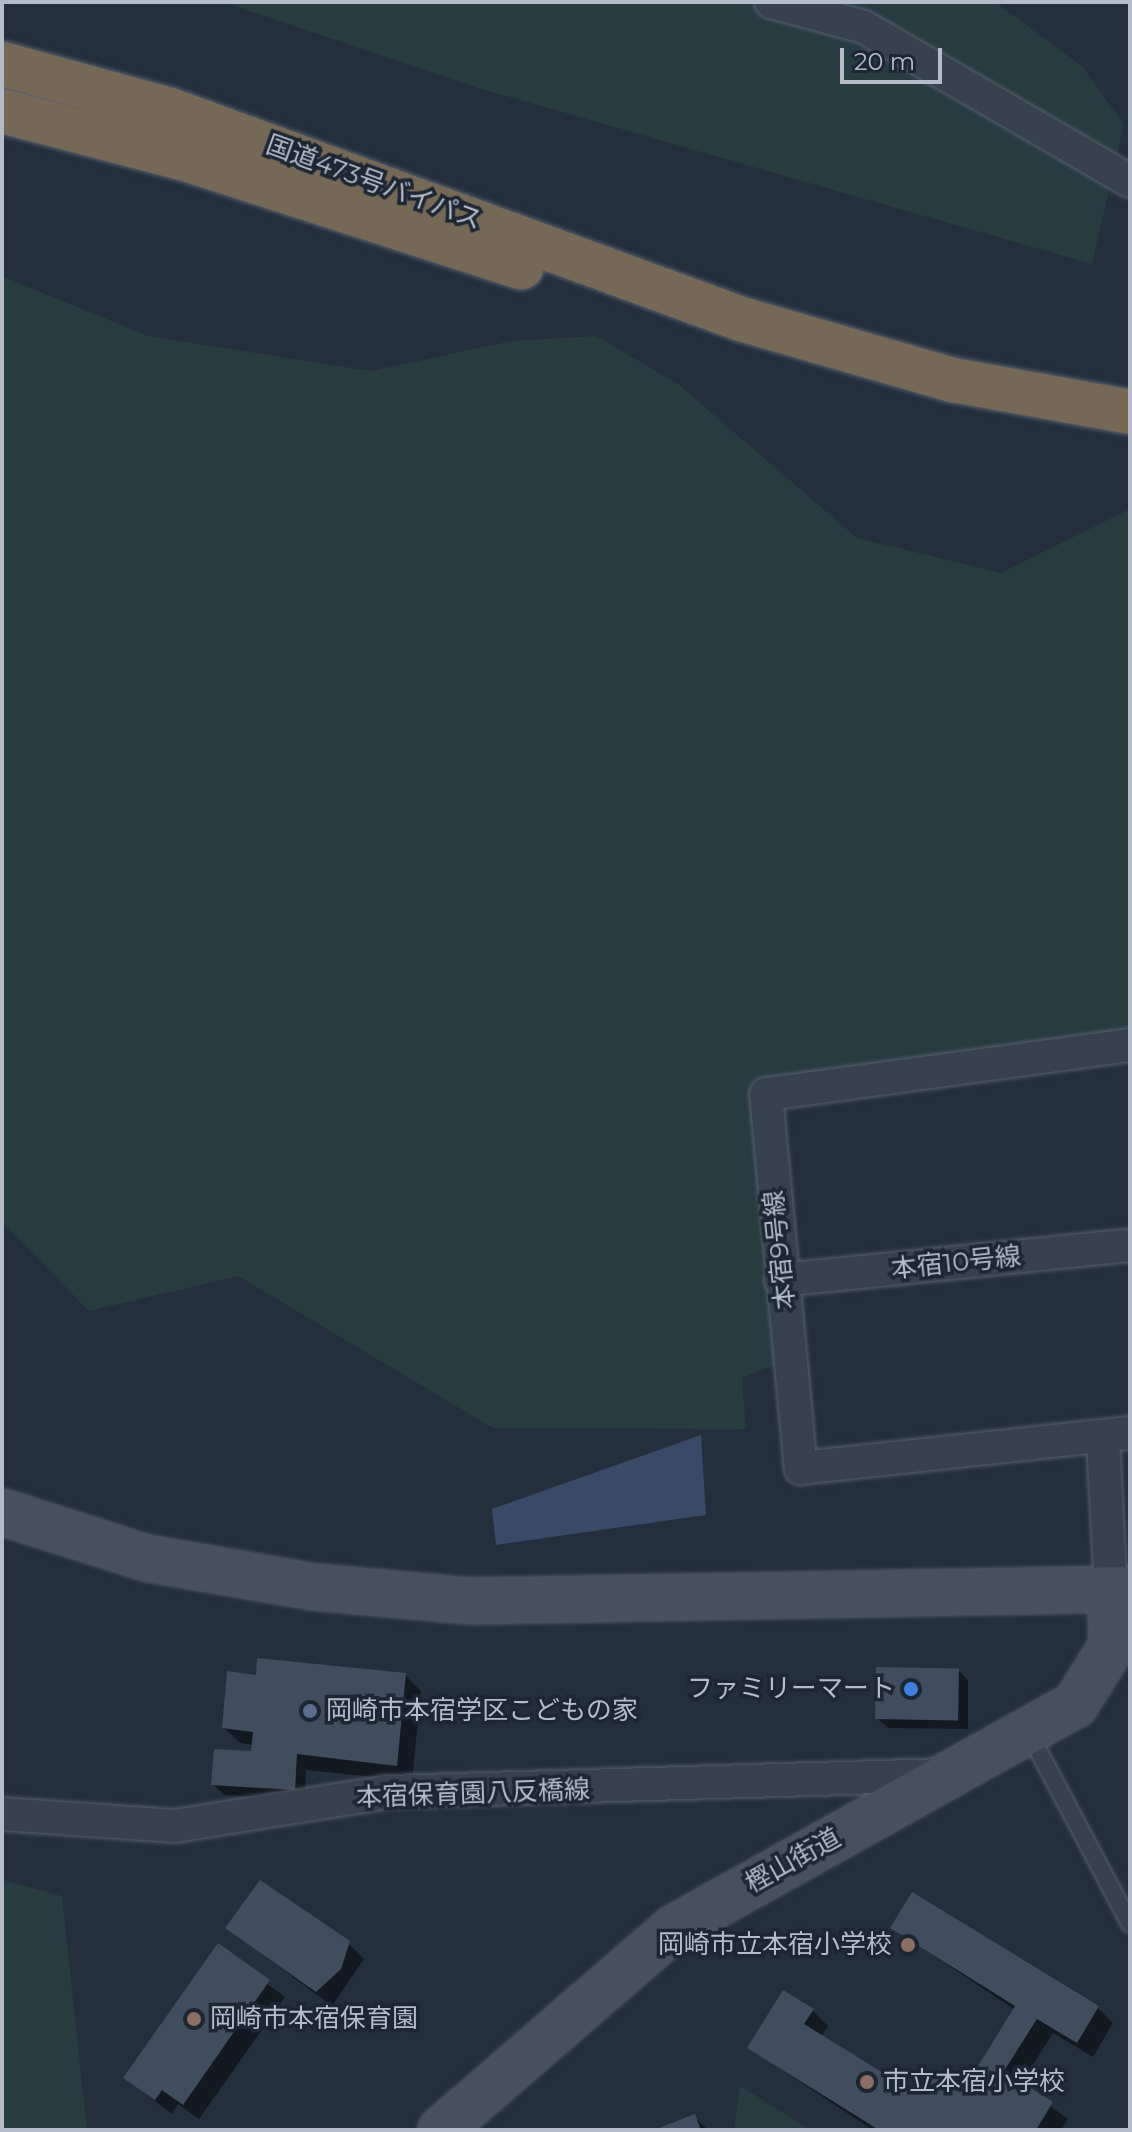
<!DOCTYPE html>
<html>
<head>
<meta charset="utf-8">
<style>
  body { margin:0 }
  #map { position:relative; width:1132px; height:2132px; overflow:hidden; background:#242f3e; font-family:Montserrat,"Noto Sans JP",sans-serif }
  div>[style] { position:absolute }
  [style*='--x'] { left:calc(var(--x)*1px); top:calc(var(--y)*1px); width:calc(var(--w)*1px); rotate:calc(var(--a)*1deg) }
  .green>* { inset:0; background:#263c3f }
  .water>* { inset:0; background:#384a66 }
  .shadow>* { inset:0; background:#0007 }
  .building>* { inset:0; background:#404d5e; transform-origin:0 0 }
  .roads { filter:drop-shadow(0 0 2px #565f6c) drop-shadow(0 0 2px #565f6c) }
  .lane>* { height:16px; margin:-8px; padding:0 8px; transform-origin:8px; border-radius:8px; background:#38414e }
  .street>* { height:32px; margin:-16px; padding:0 16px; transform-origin:16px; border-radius:16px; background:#38414e }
  .secondary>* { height:44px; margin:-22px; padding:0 22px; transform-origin:22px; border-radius:22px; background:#465061 }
  .highway>* { height:44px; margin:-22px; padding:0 22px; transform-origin:22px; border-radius:22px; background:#756855 }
  .dots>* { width:22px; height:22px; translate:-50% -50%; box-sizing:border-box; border:4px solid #1d2633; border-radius:50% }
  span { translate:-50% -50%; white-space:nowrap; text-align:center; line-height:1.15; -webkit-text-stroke:7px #1d2633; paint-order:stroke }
  .street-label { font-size:26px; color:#b4bcc9 }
  .poi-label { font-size:26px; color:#b4bcc9 }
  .right { translate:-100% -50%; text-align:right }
  .left { translate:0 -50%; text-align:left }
  .frame { position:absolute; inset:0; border:4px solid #b4bcc9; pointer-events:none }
  .scale { position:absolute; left:840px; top:48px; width:102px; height:36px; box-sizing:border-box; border:4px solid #b4bcc9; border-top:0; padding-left:10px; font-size:24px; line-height:28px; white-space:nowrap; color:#b4bcc9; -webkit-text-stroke:6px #1d2633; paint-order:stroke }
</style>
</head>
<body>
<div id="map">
  <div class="green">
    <i style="clip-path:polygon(223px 2px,995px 2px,1082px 66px,1124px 124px,1092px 264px,478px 88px)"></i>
    <i style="clip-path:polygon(2px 276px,148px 336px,371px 371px,511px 341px,596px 336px,678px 384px,857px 538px,1001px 573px,1130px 509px,1130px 1032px,756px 1082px,780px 1363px,742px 1378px,746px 1429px,493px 1428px,238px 1276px,89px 1311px,2px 1222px)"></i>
    <i style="clip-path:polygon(2px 1880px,62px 1896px,87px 2130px,2px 2130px)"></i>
    <i style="clip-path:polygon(740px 2086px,811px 2130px,734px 2130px)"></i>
  </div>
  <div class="water">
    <i style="clip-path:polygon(701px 1435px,706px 1515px,496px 1545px,492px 1509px)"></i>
  </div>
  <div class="shadow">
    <i style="clip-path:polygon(958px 1670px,968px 1680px,968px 1729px,888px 1728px,877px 1718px)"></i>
    <i style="clip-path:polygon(405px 1675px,421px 1691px,412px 1781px,306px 1770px,305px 1800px,224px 1795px,213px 1784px,253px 1753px,254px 1745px,240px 1743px,224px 1728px,257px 1677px)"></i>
    <i style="clip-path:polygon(227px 1928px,348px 1943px,364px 1959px,332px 2006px)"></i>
    <i style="clip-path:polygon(893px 1928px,1098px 2008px,1113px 2023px,1093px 2057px,1053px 2033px,1021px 2084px,1068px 2119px,1061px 2130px,873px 2130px,749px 2048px,812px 2010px,828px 2026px,821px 2036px,920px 2098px,962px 2095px,1015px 2010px)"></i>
    <i style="clip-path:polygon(218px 1946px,285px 1997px,199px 2119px,178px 2104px,172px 2114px,126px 2078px)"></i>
    <i style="clip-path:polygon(694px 2117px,708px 2130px,659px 2130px)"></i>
  </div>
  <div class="building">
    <i style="clip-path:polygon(257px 1658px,406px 1673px,397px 1766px,297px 1754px,295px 1790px,211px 1785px,214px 1749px,251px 1751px,253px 1732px,222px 1728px,227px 1671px,256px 1675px)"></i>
    <i style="left:876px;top:1667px;width:83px;height:52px;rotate:1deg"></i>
    <i style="clip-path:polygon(260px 1880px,350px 1941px,341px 1969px,316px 1992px,225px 1928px)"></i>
    <i style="clip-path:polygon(912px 1892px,1099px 2006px,1077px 2043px,1037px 2019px,1004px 2071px,1053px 2102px,1036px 2130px,879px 2130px,747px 2048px,783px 1990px,814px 2009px,804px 2024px,919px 2095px,932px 2074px,962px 2092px,1015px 2006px,890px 1928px)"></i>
    <i style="clip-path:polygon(218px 1943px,270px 1980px,183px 2105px,162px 2090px,155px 2100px,123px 2078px)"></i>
    <i style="clip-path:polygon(695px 2114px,701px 2130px,654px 2130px)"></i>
  </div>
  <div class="roads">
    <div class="lane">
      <i style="--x:1029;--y:1733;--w:216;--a:62.1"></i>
    </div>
    <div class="street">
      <i style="--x:771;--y:2;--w:96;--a:15"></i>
      <i style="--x:864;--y:27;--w:307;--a:30.1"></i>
      <i style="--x:1130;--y:1045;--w:367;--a:172.3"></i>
      <i style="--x:766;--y:1094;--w:376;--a:84.7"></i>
      <i style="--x:801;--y:1468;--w:331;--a:-6.1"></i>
      <i style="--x:781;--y:1280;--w:351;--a:-5.7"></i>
      <i style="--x:1103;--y:1439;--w:154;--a:87"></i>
      <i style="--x:2;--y:1814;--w:173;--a:4"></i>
      <i style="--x:175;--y:1826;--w:216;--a:-9.1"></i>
      <i style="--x:388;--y:1792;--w:555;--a:-1.75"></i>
    </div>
    <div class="secondary">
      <i style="--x:2;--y:1512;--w:151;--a:17.7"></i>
      <i style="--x:146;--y:1558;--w:170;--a:9.8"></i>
      <i style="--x:314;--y:1587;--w:158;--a:5.1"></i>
      <i style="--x:471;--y:1601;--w:659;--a:-1.04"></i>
      <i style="--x:441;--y:2130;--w:308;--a:-40.9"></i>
      <i style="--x:674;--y:1928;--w:459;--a:-29.1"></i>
      <i style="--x:1075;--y:1705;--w:70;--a:-57.9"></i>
      <i style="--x:1112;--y:1646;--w:53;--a:-91.1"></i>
    </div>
    <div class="highway">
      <i style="--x:2;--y:64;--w:174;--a:15.3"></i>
      <i style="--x:170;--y:110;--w:608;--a:20.1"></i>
      <i style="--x:741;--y:319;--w:221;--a:16.1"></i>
      <i style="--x:953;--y:380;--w:180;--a:10.2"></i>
      <i style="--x:2;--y:111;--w:196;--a:14.7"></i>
      <i style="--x:192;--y:161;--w:346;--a:17.9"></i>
    </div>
  </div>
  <div class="dots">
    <i style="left:911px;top:1689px;background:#3f7fe0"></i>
    <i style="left:310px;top:1711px;background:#5c6f8a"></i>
    <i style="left:908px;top:1945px;background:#8d6e63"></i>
    <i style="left:194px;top:2019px;background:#8d6e63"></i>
    <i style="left:867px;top:2082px;background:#8d6e63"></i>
  </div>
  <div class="street-label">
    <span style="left:374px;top:183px;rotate:20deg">国道473号バイパス</span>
    <span style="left:780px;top:1250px;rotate:-96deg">本宿9号線</span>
    <span style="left:956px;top:1263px;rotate:-6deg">本宿10号線</span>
    <span style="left:473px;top:1794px;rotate:-2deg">本宿保育園八反橋線</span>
    <span style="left:793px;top:1861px;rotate:-29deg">樫山街道</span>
  </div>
  <div class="poi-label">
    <span class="right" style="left:895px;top:1689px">ファミリーマート</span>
    <span class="left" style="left:326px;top:1711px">岡崎市本宿学区こどもの家</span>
    <span class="right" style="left:892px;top:1945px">岡崎市立本宿小学校</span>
    <span class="left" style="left:210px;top:2019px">岡崎市本宿保育園</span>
    <span class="left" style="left:883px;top:2082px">市立本宿小学校</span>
  </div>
  <div class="frame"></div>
  <div class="scale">20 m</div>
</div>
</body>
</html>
